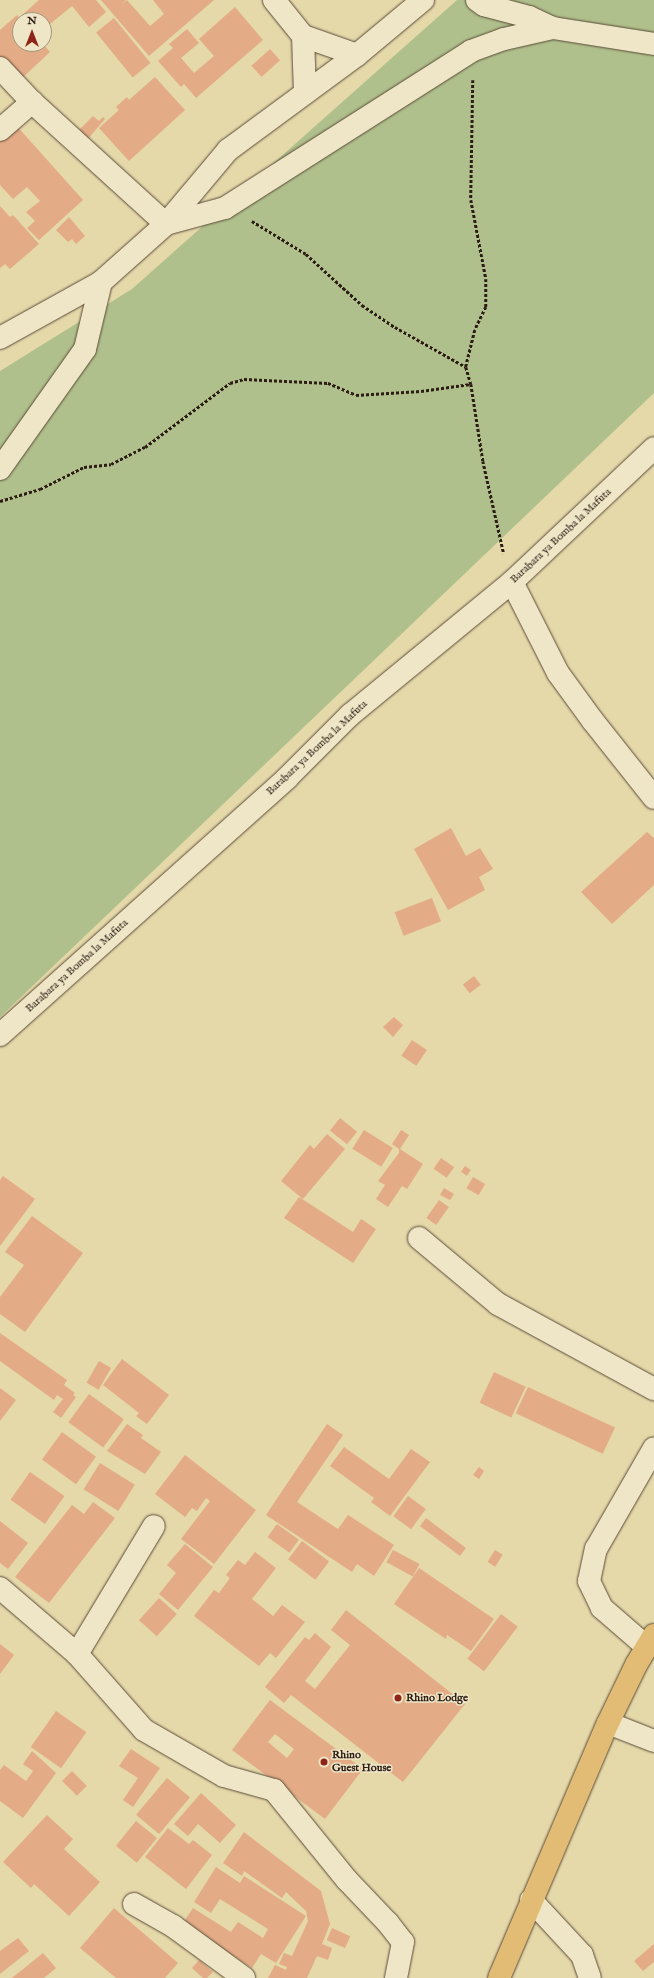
<!DOCTYPE html>
<html>
<head>
<meta charset="utf-8">
<style>
  body { margin:0 }
  #map { position:relative; width:654px; height:1978px; overflow:hidden; background:#e5d8a9; font-family:"IM FELL English",serif }
  div>[style] { position:absolute }
  [style*='--x'] { left:calc(var(--x)*1px); top:calc(var(--y)*1px); width:calc(var(--w)*1px); rotate:calc(var(--a)*1deg) }
  .green>* { inset:0; background:#b0c08c }
  .building>* { inset:0; background:#e3ac86; transform-origin:0 0 }
  .path>* { height:2.5px; margin-top:-1.25px; transform-origin:0; background:repeating-linear-gradient(90deg,#2c1c13 0 3px,transparent 0 5px) }
  .roads { filter:drop-shadow(0 0 1px #5a4b38) drop-shadow(0 0 1px #5a4b38) }
  .street>* { height:22px; margin:-11px; padding:0 11px; transform-origin:11px; border-radius:11px; background:#eee6c7 }
  .highway>* { height:22px; margin:-11px; padding:0 11px; transform-origin:11px; border-radius:11px; background:#e2bc74 }
  .dots>* { width:11px; height:11px; translate:-50% -50%; box-sizing:border-box; border:2px solid #eee6c7; border-radius:50% }
  span { translate:-50% -50%; white-space:nowrap; text-align:center; line-height:1.15; -webkit-text-stroke:3px #eee6c7; paint-order:stroke }
  .street-label { font-size:11px; color:#2c1c13 }
  .poi-label { font-size:11px; color:#2c1c13; font-weight:700 }
  .left { translate:0 -50%; text-align:left }
  .north { position:absolute; left:12px; top:12px; width:40px; height:40px; box-sizing:border-box; background:#eee6c7; border:1px solid #a0957f; border-radius:50%; rotate:0deg; font-size:11px; font-weight:700; line-height:16px; text-align:center; color:#2c1c13 }
  .north::after { content:''; display:block; margin:auto; width:14px; height:18px; background:#8f2418; clip-path:polygon(50% 0,100% 100%,50% 72%,0 100%) }
</style>
</head>
<body>
<div id="map">
  <div class="green">
    <i style="clip-path:polygon(457px 0,654px 0,654px 393px,0 1017px,0 371px,132px 289px)"></i>
  </div>
  <div class="building">
    <i style="clip-path:polygon(39px 0,96px 0,106px 12px,89px 27px,72px 6px,44px 29px,44px 20px,27px 20px,22px 15px)"></i>
    <i style="clip-path:polygon(101px 0,126px 0,121px 5px,127px 0,150px 26px,164px 14px,153px 0,214px 0,149px 56px)"></i>
    <i style="clip-path:polygon(235px 7px,263px 40px,196px 98px,184px 84px,181px 87px,158px 61px,173px 48px,169px 44px,187px 29px,199px 43px,181px 58px,194px 73px,214px 56px,199px 39px)"></i>
    <i style="clip-path:polygon(17px 15px,20px 19px,20px 44px,43px 44px,50px 52px,20px 80px,0 58px,0 30px)"></i>
    <i style="left:114px;top:18px;width:58px;height:23px;rotate:51deg"></i>
    <i style="left:270px;top:49px;width:15px;height:25px;rotate:48deg"></i>
    <i style="clip-path:polygon(155px 77px,185px 110px,129px 161px,99px 128px,119px 110px,116px 107px,127px 97px,129px 100px)"></i>
    <i style="clip-path:polygon(93px 116px,99px 121px,103px 117px,105px 119px,86px 141px,77px 132px)"></i>
    <i style="clip-path:polygon(15px 124px,83px 200px,39px 240px,27px 228px,35px 221px,26px 212px,40px 201px,27px 187px,13px 199px,0 185px,0 137px)"></i>
    <i style="clip-path:polygon(0 206px,10px 217px,13px 215px,39px 244px,10px 269px,5px 264px,0 268px)"></i>
    <i style="clip-path:polygon(69px 217px,85px 236px,76px 244px,72px 239px,68px 242px,56px 230px)"></i>
    <i style="clip-path:polygon(451px 828px,466px 856px,480px 848px,493px 869px,479px 877px,485px 890px,448px 910px,414px 849px)"></i>
    <i style="clip-path:polygon(647px 832px,654px 838px,654px 885px,612px 924px,581px 892px)"></i>
    <i style="left:432px;top:898px;width:25px;height:40px;rotate:69deg"></i>
    <i style="left:474px;top:976px;width:11px;height:14px;rotate:52deg"></i>
    <i style="clip-path:polygon(394px 1017px,403px 1025px,393px 1037px,383px 1027px)"></i>
    <i style="left:412px;top:1040px;width:18px;height:19px;rotate:34deg"></i>
    <i style="left:340px;top:1118px;width:22px;height:16px;rotate:39deg"></i>
    <i style="left:364px;top:1130px;width:34px;height:22px;rotate:32deg"></i>
    <i style="clip-path:polygon(401px 1130px,409px 1135px,400px 1149px,423px 1164px,407px 1189px,402px 1186px,388px 1207px,376px 1199px,385px 1185px,378px 1181px,399px 1153px,399px 1149px,392px 1144px)"></i>
    <i style="clip-path:polygon(327px 1134px,345px 1149px,303px 1199px,281px 1181px,310px 1145px,314px 1149px)"></i>
    <i style="left:441px;top:1158px;width:16px;height:13px;rotate:35deg"></i>
    <i style="left:465px;top:1166px;width:7px;height:7px;rotate:34deg"></i>
    <i style="clip-path:polygon(3px 1176px,35px 1199px,0 1246px,0 1180px)"></i>
    <i style="left:473px;top:1177px;width:14px;height:13px;rotate:30deg"></i>
    <i style="clip-path:polygon(444px 1188px,454px 1194px,450px 1200px,440px 1195px)"></i>
    <i style="clip-path:polygon(299px 1197px,353px 1232px,361px 1219px,376px 1229px,353px 1263px,284px 1218px)"></i>
    <i style="left:439px;top:1200px;width:12px;height:22px;rotate:35deg"></i>
    <i style="clip-path:polygon(32px 1216px,83px 1253px,25px 1332px,0 1314px,0 1297px,24px 1265px,5px 1252px)"></i>
    <i style="clip-path:polygon(0 1333px,67px 1380px,64px 1385px,75px 1393px,73px 1395px,76px 1397px,61px 1418px,53px 1412px,63px 1399px,57px 1395px,54px 1400px,0 1361px)"></i>
    <i style="clip-path:polygon(122px 1359px,169px 1395px,147px 1424px,136px 1416px,139px 1413px,103px 1385px)"></i>
    <i style="left:99px;top:1361px;width:14px;height:25px;rotate:30deg"></i>
    <i style="left:494px;top:1372px;width:35px;height:34px;rotate:25deg"></i>
    <i style="left:528px;top:1387px;width:96px;height:29px;rotate:25deg"></i>
    <i style="clip-path:polygon(0 1388px,16px 1400px,0 1421px)"></i>
    <i style="left:89px;top:1394px;width:43px;height:35px;rotate:36deg"></i>
    <i style="clip-path:polygon(127px 1424px,143px 1435px,141px 1438px,161px 1452px,145px 1474px,107px 1451px)"></i>
    <i style="clip-path:polygon(327px 1424px,343px 1435px,297px 1502px,338px 1529px,348px 1515px,394px 1545px,374px 1576px,357px 1564px,352px 1572px,266px 1515px)"></i>
    <i style="left:62px;top:1432px;width:42px;height:34px;rotate:36deg"></i>
    <i style="clip-path:polygon(344px 1447px,389px 1479px,411px 1449px,430px 1462px,390px 1516px,371px 1502px,374px 1498px,330px 1466px)"></i>
    <i style="clip-path:polygon(185px 1455px,256px 1510px,214px 1564px,181px 1539px,210px 1501px,206px 1498px,197px 1511px,192px 1508px,185px 1517px,155px 1494px)"></i>
    <i style="left:100px;top:1463px;width:41px;height:31px;rotate:32deg"></i>
    <i style="clip-path:polygon(479px 1467px,484px 1471px,479px 1479px,473px 1475px)"></i>
    <i style="left:30px;top:1472px;width:42px;height:34px;rotate:35deg"></i>
    <i style="left:408px;top:1496px;width:22px;height:25px;rotate:36deg"></i>
    <i style="clip-path:polygon(93px 1502px,115px 1518px,49px 1603px,15px 1577px,72px 1505px,84px 1514px)"></i>
    <i style="left:426px;top:1518px;width:50px;height:10px;rotate:37deg"></i>
    <i style="clip-path:polygon(0 1521px,28px 1543px,8px 1569px,0 1563px)"></i>
    <i style="left:277px;top:1524px;width:27px;height:16px;rotate:36deg"></i>
    <i style="left:302px;top:1541px;width:34px;height:23px;rotate:37deg"></i>
    <i style="clip-path:polygon(185px 1544px,213px 1567px,178px 1610px,159px 1594px,176px 1573px,167px 1565px)"></i>
    <i style="left:393px;top:1550px;width:30px;height:14px;rotate:28deg"></i>
    <i style="left:495px;top:1550px;width:9px;height:14px;rotate:32deg"></i>
    <i style="clip-path:polygon(255px 1552px,276px 1568px,252px 1599px,273px 1616px,282px 1605px,305px 1622px,276px 1658px,270px 1653px,259px 1666px,194px 1616px,214px 1590px,219px 1593px,230px 1578px,226px 1575px,238px 1560px,245px 1565px)"></i>
    <i style="clip-path:polygon(419px 1568px,494px 1619px,471px 1651px,447px 1635px,446px 1639px,394px 1604px)"></i>
    <i style="left:159px;top:1598px;width:24px;height:30px;rotate:42deg"></i>
    <i style="clip-path:polygon(346px 1610px,465px 1704px,403px 1782px,291px 1695px,284px 1703px,265px 1687px,305px 1637px,309px 1640px,315px 1633px,331px 1647px,305px 1681px,315px 1689px,350px 1645px,331px 1630px)"></i>
    <i style="left:501px;top:1614px;width:21px;height:56px;rotate:37deg"></i>
    <i style="clip-path:polygon(0 1644px,14px 1655px,0 1674px)"></i>
    <i style="clip-path:polygon(evenodd,270px 1700px,363px 1769px,325px 1819px,232px 1750px,270px 1700px,275px 1734px,294px 1749px,287px 1758px,268px 1742px,275px 1734px)"></i>
    <i style="left:56px;top:1711px;width:37px;height:44px;rotate:35deg"></i>
    <i style="clip-path:polygon(131px 1749px,160px 1768px,133px 1807px,123px 1800px,138px 1778px,119px 1766px)"></i>
    <i style="clip-path:polygon(32px 1751px,56px 1773px,23px 1818px,0 1801px,0 1770px,4px 1765px,26px 1781px,33px 1771px,23px 1764px)"></i>
    <i style="left:72px;top:1771px;width:21px;height:14px;rotate:45deg"></i>
    <i style="left:167px;top:1778px;width:30px;height:48px;rotate:40deg"></i>
    <i style="clip-path:polygon(201px 1793px,236px 1825px,220px 1843px,198px 1824px,188px 1836px,174px 1824px)"></i>
    <i style="clip-path:polygon(47px 1815px,73px 1839px,64px 1849px,100px 1882px,69px 1916px,34px 1884px,31px 1888px,3px 1862px)"></i>
    <i style="left:136px;top:1821px;width:27px;height:32px;rotate:39deg"></i>
    <i style="clip-path:polygon(168px 1828px,189px 1844px,193px 1840px,212px 1855px,186px 1889px,145px 1857px)"></i>
    <i style="clip-path:polygon(244px 1832px,321px 1891px,330px 1924px,322px 1944px,332px 1948px,328px 1960px,317px 1956px,307px 1978px,268px 1978px,275px 1965px,286px 1970px,287px 1967px,279px 1964px,284px 1953px,292px 1956px,308px 1921px,306px 1911px,286px 1892px,282px 1898px,244px 1871px,242px 1876px,223px 1863px)"></i>
    <i style="clip-path:polygon(216px 1867px,240px 1883px,244px 1876px,306px 1916px,276px 1963px,261px 1954px,252px 1968px,183px 1923px,193px 1908px,231px 1932px,238px 1922px,263px 1938px,268px 1929px,220px 1899px,211px 1913px,194px 1902px)"></i>
    <i style="clip-path:polygon(114px 1908px,178px 1963px,165px 1978px,116px 1978px,80px 1948px)"></i>
    <i style="left:332px;top:1928px;width:20px;height:13px;rotate:24deg"></i>
    <i style="clip-path:polygon(18px 1938px,29px 1951px,0 1974px,0 1951px)"></i>
    <i style="clip-path:polygon(654px 1944px,654px 1962px,643px 1971px,634px 1961px)"></i>
    <i style="clip-path:polygon(43px 1953px,56px 1968px,44px 1978px,12px 1978px)"></i>
    <i style="clip-path:polygon(199px 1960px,213px 1972px,207px 1978px,203px 1978px,192px 1968px)"></i>
  </div>
  <div class="path">
    <i style="--x:473;--y:80;--w:120;--a:91"></i>
    <i style="--x:471;--y:200;--w:80;--a:79.2"></i>
    <i style="--x:486;--y:279;--w:28;--a:90"></i>
    <i style="--x:486;--y:307;--w:25;--a:116"></i>
    <i style="--x:475;--y:330;--w:38;--a:104"></i>
    <i style="--x:466;--y:367;--w:18;--a:74"></i>
    <i style="--x:471;--y:384;--w:78;--a:81.1"></i>
    <i style="--x:483;--y:461;--w:95;--a:77.3"></i>
    <i style="--x:252;--y:221;--w:63;--a:31.4"></i>
    <i style="--x:306;--y:254;--w:76;--a:42.3"></i>
    <i style="--x:362;--y:305;--w:40;--a:34"></i>
    <i style="--x:395;--y:327;--w:81;--a:29.4"></i>
    <i style="--x:0;--y:501;--w:42;--a:-16.7"></i>
    <i style="--x:40;--y:489;--w:49;--a:-26.6"></i>
    <i style="--x:84;--y:467;--w:27;--a:-6"></i>
    <i style="--x:111;--y:464;--w:38;--a:-27"></i>
    <i style="--x:145;--y:447;--w:106;--a:-37"></i>
    <i style="--x:230;--y:383;--w:15;--a:-16"></i>
    <i style="--x:244;--y:379;--w:84;--a:2.7"></i>
    <i style="--x:328;--y:383;--w:30;--a:23"></i>
    <i style="--x:356;--y:395;--w:65;--a:-3.5"></i>
    <i style="--x:421;--y:391;--w:50;--a:-8"></i>
  </div>
  <div class="roads">
    <div class="street">
      <i style="--x:274;--y:0;--w:46;--a:51.1"></i>
      <i style="--x:303;--y:36;--w:57;--a:88"></i>
      <i style="--x:477;--y:0;--w:9;--a:36"></i>
      <i style="--x:484;--y:5;--w:47;--a:14.9"></i>
      <i style="--x:529;--y:17;--w:26;--a:25"></i>
      <i style="--x:553;--y:28;--w:102;--a:9"></i>
      <i style="--x:303;--y:36;--w:57;--a:19.4"></i>
      <i style="--x:0;--y:68;--w:47;--a:46.7"></i>
      <i style="--x:32;--y:102;--w:181;--a:42.3"></i>
      <i style="--x:166;--y:224;--w:61;--a:-15.2"></i>
      <i style="--x:225;--y:208;--w:292;--a:-32.5"></i>
      <i style="--x:471;--y:51;--w:35;--a:-20"></i>
      <i style="--x:504;--y:39;--w:50;--a:-12.7"></i>
      <i style="--x:0;--y:130;--w:43;--a:-41.2"></i>
      <i style="--x:0;--y:338;--w:115;--a:-29"></i>
      <i style="--x:101;--y:282;--w:87;--a:-41.7"></i>
      <i style="--x:166;--y:224;--w:97;--a:-50"></i>
      <i style="--x:228;--y:150;--w:160;--a:-36.4"></i>
      <i style="--x:357;--y:55;--w:86;--a:-39.8"></i>
      <i style="--x:0;--y:469;--w:147;--a:-54.7"></i>
      <i style="--x:85;--y:349;--w:69;--a:-76.6"></i>
      <i style="--x:512;--y:582;--w:102;--a:63.2"></i>
      <i style="--x:558;--y:673;--w:59;--a:53.9"></i>
      <i style="--x:593;--y:721;--w:98;--a:51.6"></i>
      <i style="--x:0;--y:1035;--w:385;--a:-41.8"></i>
      <i style="--x:287;--y:778;--w:89;--a:-45"></i>
      <i style="--x:350;--y:715;--w:210;--a:-39.4"></i>
      <i style="--x:512;--y:582;--w:195;--a:-43.3"></i>
      <i style="--x:419;--y:1238;--w:103;--a:39.9"></i>
      <i style="--x:498;--y:1304;--w:178;--a:28.6"></i>
      <i style="--x:0;--y:1588;--w:101;--a:40.6"></i>
      <i style="--x:77;--y:1654;--w:101;--a:48.6"></i>
      <i style="--x:144;--y:1730;--w:92;--a:29.9"></i>
      <i style="--x:224;--y:1776;--w:52;--a:15.6"></i>
      <i style="--x:274;--y:1790;--w:116;--a:51"></i>
      <i style="--x:347;--y:1880;--w:59;--a:46.4"></i>
      <i style="--x:388;--y:1923;--w:24;--a:52"></i>
      <i style="--x:403;--y:1942;--w:37;--a:101"></i>
      <i style="--x:647;--y:1647;--w:60;--a:-139.1"></i>
      <i style="--x:602;--y:1608;--w:30;--a:-116"></i>
      <i style="--x:589;--y:1581;--w:33;--a:-78"></i>
      <i style="--x:596;--y:1549;--w:116;--a:-60.1"></i>
      <i style="--x:77;--y:1654;--w:149;--a:-59"></i>
      <i style="--x:608;--y:1723;--w:49;--a:21.4"></i>
      <i style="--x:531;--y:1900;--w:75;--a:47.2"></i>
      <i style="--x:582;--y:1955;--w:24;--a:71"></i>
      <i style="--x:134;--y:1904;--w:45;--a:29.4"></i>
      <i style="--x:173;--y:1926;--w:88;--a:36.2"></i>
    </div>
    <div class="highway">
      <i style="--x:499;--y:1978;--w:277;--a:-66.9"></i>
      <i style="--x:608;--y:1723;--w:64;--a:-64.2"></i>
      <i style="--x:636;--y:1665;--w:35;--a:-59"></i>
    </div>
  </div>
  <div class="dots">
    <i style="left:398px;top:1698px;background:#8f2418"></i>
    <i style="left:324px;top:1762px;background:#8f2418"></i>
  </div>
  <div class="street-label">
    <span style="left:561px;top:536px;rotate:-43deg">Barabara ya Bomba la Mafuta</span>
    <span style="left:317px;top:748px;rotate:-43deg">Barabara ya Bomba la Mafuta</span>
    <span style="left:77px;top:966px;rotate:-42deg">Barabara ya Bomba la Mafuta</span>
  </div>
  <div class="poi-label">
    <span class="left" style="left:406px;top:1698px">Rhino Lodge</span>
    <span class="left" style="left:332px;top:1762px">Rhino<br>Guest House</span>
  </div>
  <div class="north">N</div>
</div>
</body>
</html>
